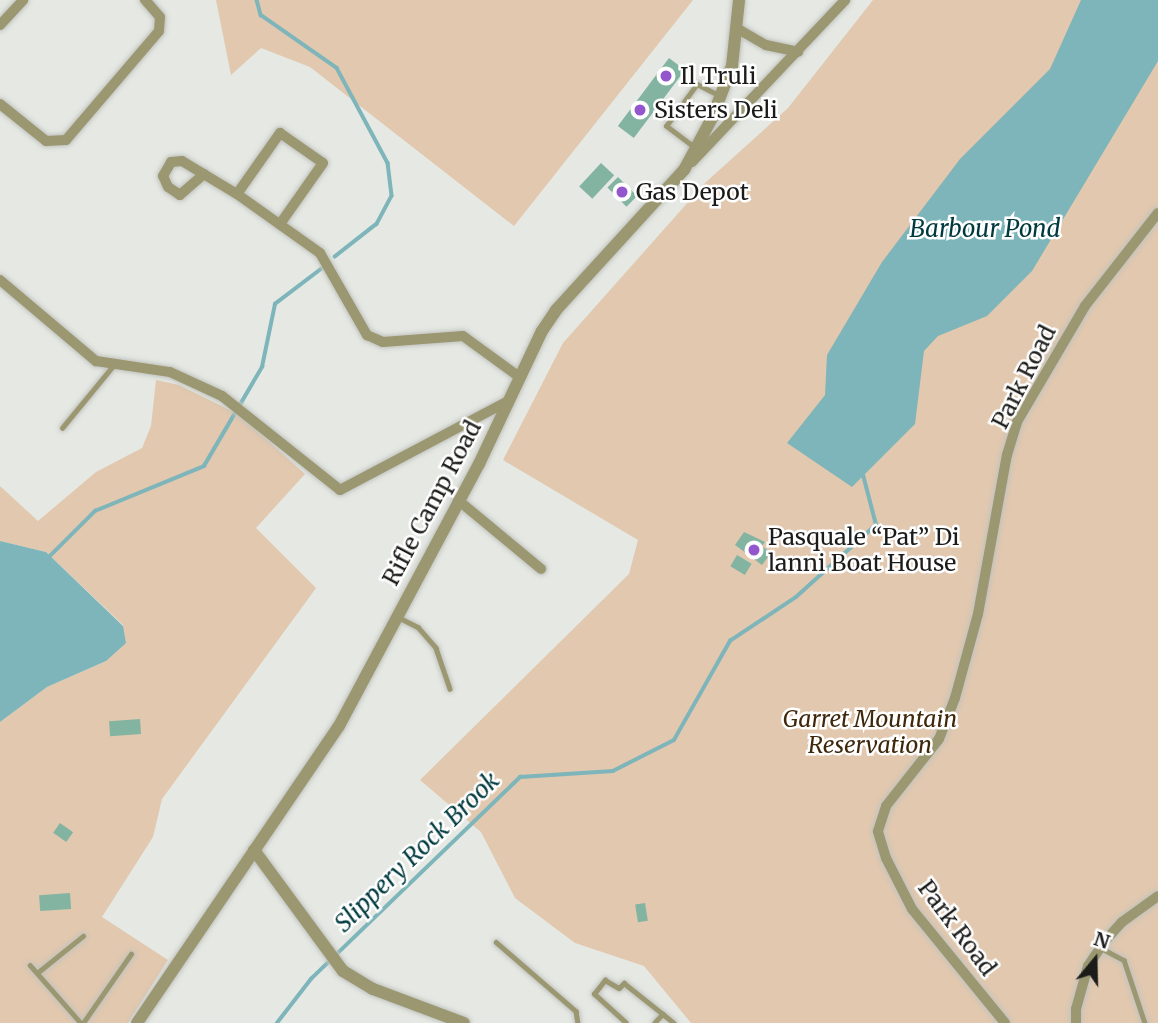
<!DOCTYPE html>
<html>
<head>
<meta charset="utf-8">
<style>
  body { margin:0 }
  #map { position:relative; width:1158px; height:1023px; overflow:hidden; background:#e5e8e3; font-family:Merriweather,serif }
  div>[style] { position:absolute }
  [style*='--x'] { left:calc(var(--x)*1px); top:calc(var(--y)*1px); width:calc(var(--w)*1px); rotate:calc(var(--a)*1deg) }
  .green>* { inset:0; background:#e1c8af }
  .water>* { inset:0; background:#7db5ba }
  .stream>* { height:3.5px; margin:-1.75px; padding:0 1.75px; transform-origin:1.75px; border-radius:1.75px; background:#7db5ba }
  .building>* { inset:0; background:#83b4a2; transform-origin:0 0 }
  .roads { filter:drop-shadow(0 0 2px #c1c3bf) drop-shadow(0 0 2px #c1c3bf) }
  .service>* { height:4.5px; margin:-2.25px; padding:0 2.25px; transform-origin:2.25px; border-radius:2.25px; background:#9b9770 }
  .minor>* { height:10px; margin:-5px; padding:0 5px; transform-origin:5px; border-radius:5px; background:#9b9770 }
  .tertiary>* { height:12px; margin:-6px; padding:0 6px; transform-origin:6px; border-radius:6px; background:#9b9770 }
  .dots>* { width:19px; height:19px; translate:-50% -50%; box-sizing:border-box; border:4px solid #fff; border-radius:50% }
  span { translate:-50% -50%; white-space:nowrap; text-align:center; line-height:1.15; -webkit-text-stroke:5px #fff; paint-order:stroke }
  .poi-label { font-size:23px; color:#1b1c1a }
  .left { translate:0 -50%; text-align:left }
  .street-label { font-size:23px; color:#1b1c1a }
  .park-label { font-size:23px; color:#3e270b; font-style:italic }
  .water-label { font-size:24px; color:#00393e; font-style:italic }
  .north { position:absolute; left:1060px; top:925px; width:70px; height:70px; -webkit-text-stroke:5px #fff; paint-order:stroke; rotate:19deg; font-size:19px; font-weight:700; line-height:28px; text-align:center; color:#1b1c1a }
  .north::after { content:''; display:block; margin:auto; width:24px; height:32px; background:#1b1c1a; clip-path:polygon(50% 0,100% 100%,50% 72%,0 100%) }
</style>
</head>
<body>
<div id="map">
  <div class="green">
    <i style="clip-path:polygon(216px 0,693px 0,514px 226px,310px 67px,261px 48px,231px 75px)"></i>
    <i style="clip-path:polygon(873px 0,1158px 0,1158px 1023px,691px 1023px,644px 966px,575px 943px,515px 898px,481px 832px,420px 780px,629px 574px,638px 540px,503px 460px,563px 343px,706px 182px,788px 108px)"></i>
    <i style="clip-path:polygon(156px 380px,179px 385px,240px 415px,305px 474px,256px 528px,316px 588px,162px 799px,153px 837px,102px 917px,168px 960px,128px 1023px,0 1023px,0 722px,47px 687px,106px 661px,123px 625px,46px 552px,0 541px,0 486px,38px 521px,96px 472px,142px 448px,151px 426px)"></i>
  </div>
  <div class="water">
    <i style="clip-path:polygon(1081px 0,1158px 0,1158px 61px,1032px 271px,987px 316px,938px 336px,924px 351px,915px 424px,852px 487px,787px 443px,825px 395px,827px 355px,882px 262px,960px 159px,1050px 69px)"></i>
    <i style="clip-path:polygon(0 541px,46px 552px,123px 626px,126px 643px,106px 661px,47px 687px,0 722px)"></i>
  </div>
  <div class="stream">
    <i style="--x:257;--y:0;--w:16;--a:75"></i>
    <i style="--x:261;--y:15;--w:93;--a:34.9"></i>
    <i style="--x:337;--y:68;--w:108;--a:61.8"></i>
    <i style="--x:388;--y:163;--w:33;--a:83"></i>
    <i style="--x:392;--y:196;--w:32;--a:118"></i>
    <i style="--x:377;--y:224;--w:53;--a:141.8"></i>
    <i style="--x:50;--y:556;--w:64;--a:-45"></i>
    <i style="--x:95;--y:511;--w:118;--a:-22.4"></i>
    <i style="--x:204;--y:466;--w:115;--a:-59.6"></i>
    <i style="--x:262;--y:367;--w:64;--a:-78.3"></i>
    <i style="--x:275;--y:304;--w:58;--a:-37.3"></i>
    <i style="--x:277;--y:1023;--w:56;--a:-52.3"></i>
    <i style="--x:311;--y:979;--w:291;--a:-44"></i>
    <i style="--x:520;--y:777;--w:93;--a:-3.7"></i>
    <i style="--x:613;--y:771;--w:68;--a:-26.9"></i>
    <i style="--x:674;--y:740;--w:114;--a:-60.5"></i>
    <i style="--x:730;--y:641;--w:79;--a:-33.7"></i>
    <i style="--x:796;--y:597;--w:108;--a:-42"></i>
    <i style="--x:876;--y:525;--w:52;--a:-104.6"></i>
  </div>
  <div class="building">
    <i style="left:669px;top:58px;width:20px;height:85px;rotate:37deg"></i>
    <i style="left:601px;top:163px;width:18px;height:32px;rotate:43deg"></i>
    <i style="left:618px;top:177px;width:27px;height:15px;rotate:45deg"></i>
    <i style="clip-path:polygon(744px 532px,765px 542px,762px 546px,771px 553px,762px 565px,735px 545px)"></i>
    <i style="left:737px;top:555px;width:17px;height:13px;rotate:31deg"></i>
    <i style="left:140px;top:719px;width:15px;height:31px;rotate:86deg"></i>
    <i style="left:60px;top:823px;width:16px;height:12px;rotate:35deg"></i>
    <i style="left:70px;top:893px;width:16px;height:31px;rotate:86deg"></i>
    <i style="left:645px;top:903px;width:18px;height:10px;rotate:81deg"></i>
  </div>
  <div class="roads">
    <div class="service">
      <i style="--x:695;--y:148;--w:36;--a:-143"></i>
      <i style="--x:666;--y:126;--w:52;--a:-53.6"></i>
      <i style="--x:697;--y:84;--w:25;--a:27"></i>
      <i style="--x:62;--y:428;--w:80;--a:-50.6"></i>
      <i style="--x:400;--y:618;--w:20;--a:27"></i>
      <i style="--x:418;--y:627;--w:28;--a:49"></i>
      <i style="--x:436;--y:648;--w:43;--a:71.1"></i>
      <i style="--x:496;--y:942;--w:106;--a:40.8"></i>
      <i style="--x:576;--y:1011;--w:12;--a:81"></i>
      <i style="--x:1101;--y:948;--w:26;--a:28"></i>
      <i style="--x:1124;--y:960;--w:66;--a:71.6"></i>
      <i style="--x:30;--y:965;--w:77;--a:48.7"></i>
      <i style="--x:37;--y:973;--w:59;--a:-38.8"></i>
      <i style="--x:663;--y:1014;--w:14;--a:39"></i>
      <i style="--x:83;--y:1023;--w:84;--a:-55.2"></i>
      <i style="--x:626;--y:1023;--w:43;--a:-137.8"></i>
      <i style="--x:594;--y:994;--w:18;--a:-52"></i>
      <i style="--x:605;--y:980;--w:16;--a:30"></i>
      <i style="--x:619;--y:988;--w:7;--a:-45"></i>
      <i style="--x:624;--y:983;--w:50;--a:38.5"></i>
      <i style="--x:663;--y:1014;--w:12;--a:132"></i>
    </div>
    <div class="minor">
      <i style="--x:0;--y:25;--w:34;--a:-47"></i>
      <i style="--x:738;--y:29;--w:32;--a:30"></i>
      <i style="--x:766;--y:45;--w:33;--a:12"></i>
      <i style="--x:0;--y:104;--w:59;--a:38.8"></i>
      <i style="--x:46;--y:141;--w:20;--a:-3"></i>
      <i style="--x:66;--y:140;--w:143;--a:-49.5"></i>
      <i style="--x:159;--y:31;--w:14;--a:-86"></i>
      <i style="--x:160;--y:17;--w:23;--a:-131"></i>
      <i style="--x:692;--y:162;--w:223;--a:-46.6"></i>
      <i style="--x:204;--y:174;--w:32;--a:139"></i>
      <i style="--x:180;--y:195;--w:14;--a:-146"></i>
      <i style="--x:168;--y:187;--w:12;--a:-114"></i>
      <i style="--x:163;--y:176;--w:16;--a:-60"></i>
      <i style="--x:171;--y:162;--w:11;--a:-5"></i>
      <i style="--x:182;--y:161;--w:64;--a:31"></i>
      <i style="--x:237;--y:194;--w:102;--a:35.4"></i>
      <i style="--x:320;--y:253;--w:95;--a:60.2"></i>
      <i style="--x:367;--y:335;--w:17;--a:24"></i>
      <i style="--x:383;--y:342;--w:80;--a:-4.3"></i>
      <i style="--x:463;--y:336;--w:68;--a:36"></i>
      <i style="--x:237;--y:194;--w:75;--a:-54.8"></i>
      <i style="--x:280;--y:133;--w:52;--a:34.9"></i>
      <i style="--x:323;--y:163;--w:75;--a:125.2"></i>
      <i style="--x:0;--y:280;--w:126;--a:40.2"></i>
      <i style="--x:96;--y:361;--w:75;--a:8.5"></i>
      <i style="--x:170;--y:372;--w:57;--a:24.8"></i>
      <i style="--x:222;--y:396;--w:151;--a:38.5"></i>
      <i style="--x:340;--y:490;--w:190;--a:-27.9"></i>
      <i style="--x:458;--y:500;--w:108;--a:39.7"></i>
      <i style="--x:1005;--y:1023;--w:147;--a:-129.2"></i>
      <i style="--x:912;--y:909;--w:57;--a:-117"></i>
      <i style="--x:886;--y:858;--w:28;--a:-107"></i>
      <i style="--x:878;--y:831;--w:26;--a:-72"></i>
      <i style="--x:886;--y:806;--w:85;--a:-51.7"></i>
      <i style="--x:939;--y:739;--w:44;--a:-68.7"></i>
      <i style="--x:955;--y:698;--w:87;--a:-74.7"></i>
      <i style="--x:978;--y:614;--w:162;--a:-79.7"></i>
      <i style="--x:1007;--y:455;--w:34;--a:-73"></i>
      <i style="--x:1017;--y:422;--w:134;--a:-59.6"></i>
      <i style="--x:1085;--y:306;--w:118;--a:-51.9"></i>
      <i style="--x:1076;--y:1023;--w:14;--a:-90"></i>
      <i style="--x:1076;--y:1009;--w:45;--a:-74.4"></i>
      <i style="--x:1088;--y:966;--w:29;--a:-56"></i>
      <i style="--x:1104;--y:942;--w:27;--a:-48"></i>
      <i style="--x:1122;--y:922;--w:44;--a:-35.8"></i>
    </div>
    <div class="tertiary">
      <i style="--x:254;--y:850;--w:150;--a:53.7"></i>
      <i style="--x:343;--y:971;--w:35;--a:31"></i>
      <i style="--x:373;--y:989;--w:97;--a:20.5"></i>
      <i style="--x:137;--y:1023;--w:359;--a:-55.8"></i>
      <i style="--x:339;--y:726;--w:297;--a:-61.9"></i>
      <i style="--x:479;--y:464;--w:147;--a:-64.7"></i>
      <i style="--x:542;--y:331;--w:25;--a:-56"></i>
      <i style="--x:556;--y:310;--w:190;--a:-47.6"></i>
      <i style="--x:684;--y:170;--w:59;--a:-61.7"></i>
      <i style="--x:712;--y:118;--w:56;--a:-69"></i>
      <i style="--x:732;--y:66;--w:66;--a:-83.9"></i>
    </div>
  </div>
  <div class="dots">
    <i style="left:666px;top:76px;background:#9356cc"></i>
    <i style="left:640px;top:110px;background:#9356cc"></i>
    <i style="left:622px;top:192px;background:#9356cc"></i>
    <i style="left:754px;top:550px;background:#9356cc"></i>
  </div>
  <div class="poi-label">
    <span class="left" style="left:680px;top:76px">Il Truli</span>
    <span class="left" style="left:654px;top:110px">Sisters Deli</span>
    <span class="left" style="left:636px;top:192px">Gas Depot</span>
    <span class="left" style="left:768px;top:550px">Pasquale “Pat” Di<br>lanni Boat House</span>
  </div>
  <div class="street-label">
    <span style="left:1024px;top:377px;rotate:-63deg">Park Road</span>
    <span style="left:432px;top:503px;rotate:-62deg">Rifle Camp Road</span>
    <span style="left:957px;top:928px;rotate:53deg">Park Road</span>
  </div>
  <div class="park-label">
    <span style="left:870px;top:732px">Garret Mountain<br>Reservation</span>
  </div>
  <div class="water-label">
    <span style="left:985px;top:229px">Barbour Pond</span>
    <span style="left:417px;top:852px;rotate:-44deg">Slippery Rock Brook</span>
  </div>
  <div class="north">N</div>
</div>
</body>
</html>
